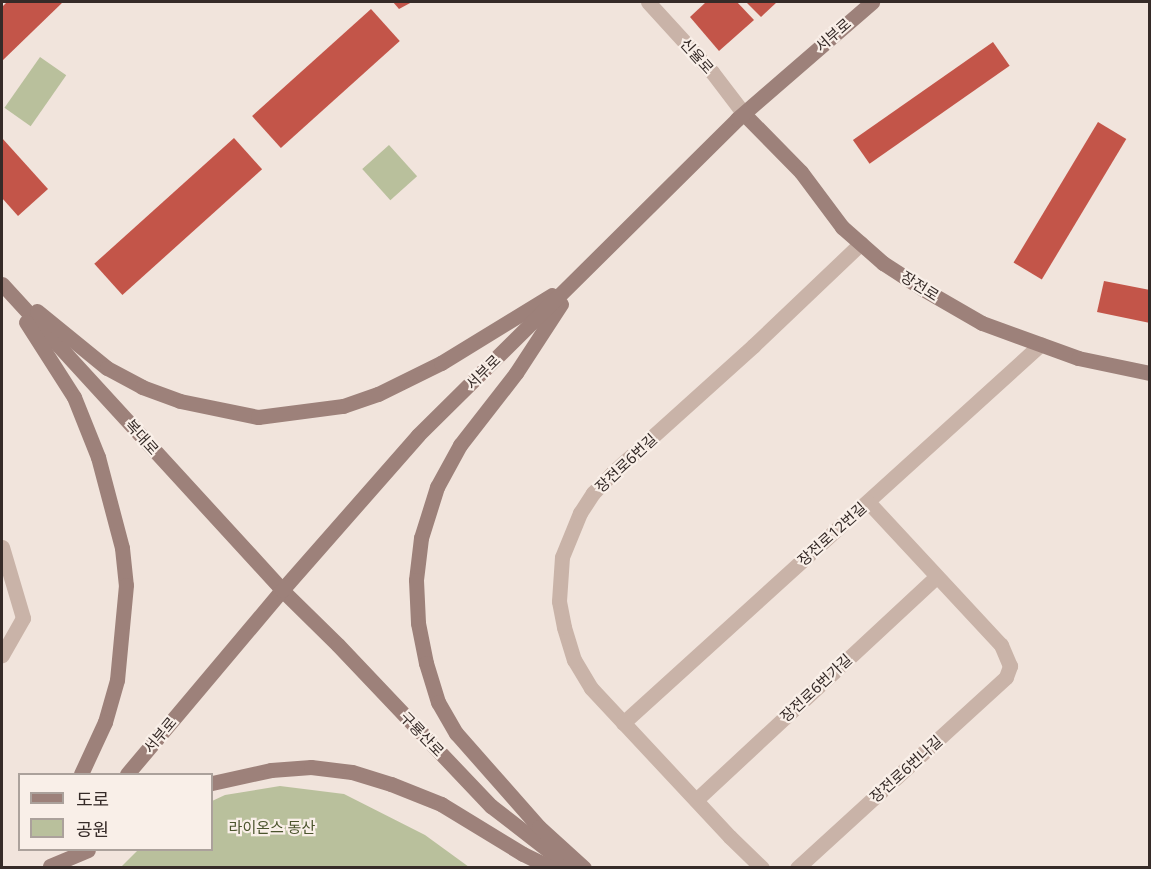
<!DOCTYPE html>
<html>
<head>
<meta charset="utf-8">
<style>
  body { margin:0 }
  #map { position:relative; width:1151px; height:869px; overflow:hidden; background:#f1e4dc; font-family:"Noto Sans","Noto Sans KR",sans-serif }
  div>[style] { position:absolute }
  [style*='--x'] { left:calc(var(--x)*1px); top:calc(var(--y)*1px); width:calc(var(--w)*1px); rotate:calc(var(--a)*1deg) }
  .green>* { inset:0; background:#b9c09c; transform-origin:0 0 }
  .building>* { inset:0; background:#c35549; transform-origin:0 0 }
  .street>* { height:15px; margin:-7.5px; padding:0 7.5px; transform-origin:7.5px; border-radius:7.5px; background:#c9b3a8 }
  .secondary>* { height:15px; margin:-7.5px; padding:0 7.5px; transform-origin:7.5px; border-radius:7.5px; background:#9d817a }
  span { translate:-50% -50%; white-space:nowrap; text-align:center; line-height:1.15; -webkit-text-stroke:4.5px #f9efe8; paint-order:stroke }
  .street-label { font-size:15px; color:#362b28 }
  .park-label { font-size:15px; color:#4b542d }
  .frame { position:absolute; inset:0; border:3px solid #362b28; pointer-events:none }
  .legend { position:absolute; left:18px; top:773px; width:195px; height:78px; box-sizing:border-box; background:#f9efe8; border:2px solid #aba19b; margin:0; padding:8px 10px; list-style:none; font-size:18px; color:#362b28 }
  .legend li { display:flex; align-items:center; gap:12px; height:30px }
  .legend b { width:30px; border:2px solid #aba19b }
</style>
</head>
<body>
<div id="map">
  <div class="green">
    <i style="left:40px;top:57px;width:32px;height:62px;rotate:35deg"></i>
    <i style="left:389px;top:145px;width:42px;height:36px;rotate:48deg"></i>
    <i style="clip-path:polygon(280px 786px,344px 794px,425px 835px,469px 867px,121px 867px,138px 850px,212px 850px,212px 801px,225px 795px)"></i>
  </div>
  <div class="building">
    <i style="clip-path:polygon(7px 2px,63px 2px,2px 61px,2px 7px)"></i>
    <i style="clip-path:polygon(393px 2px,412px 2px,399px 9px)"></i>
    <i style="clip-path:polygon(706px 2px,737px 2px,754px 20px,719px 51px,690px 17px)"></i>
    <i style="clip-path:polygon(746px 2px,777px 2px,761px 17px)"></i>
    <i style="left:371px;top:9px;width:43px;height:160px;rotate:48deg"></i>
    <i style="left:993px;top:42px;width:29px;height:171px;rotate:55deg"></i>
    <i style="left:1098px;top:122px;width:33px;height:164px;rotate:31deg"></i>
    <i style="clip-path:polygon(2px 138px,48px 189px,18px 216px,2px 198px)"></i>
    <i style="left:234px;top:138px;width:42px;height:188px;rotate:48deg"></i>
    <i style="clip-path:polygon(1104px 281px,1150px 290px,1150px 323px,1097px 312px)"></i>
  </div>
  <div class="street">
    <i style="--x:648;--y:2;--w:95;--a:47.6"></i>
    <i style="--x:712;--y:72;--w:53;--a:52.7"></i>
    <i style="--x:2;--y:547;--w:74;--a:73.5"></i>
    <i style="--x:23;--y:618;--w:43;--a:119.6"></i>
    <i style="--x:623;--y:723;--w:564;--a:-42.2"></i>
    <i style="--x:696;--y:800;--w:328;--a:-42.9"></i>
    <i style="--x:762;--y:868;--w:45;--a:-135.9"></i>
    <i style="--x:730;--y:837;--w:204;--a:-133"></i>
    <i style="--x:591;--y:688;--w:33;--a:-121"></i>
    <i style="--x:574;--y:660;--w:34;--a:-107"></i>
    <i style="--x:564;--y:627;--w:26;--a:-101"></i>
    <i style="--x:559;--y:601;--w:44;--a:-86.1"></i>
    <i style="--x:562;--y:557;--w:48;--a:-67.8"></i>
    <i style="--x:580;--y:513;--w:24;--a:-57"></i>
    <i style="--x:593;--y:493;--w:28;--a:-46"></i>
    <i style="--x:612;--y:473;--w:190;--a:-42"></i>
    <i style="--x:753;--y:346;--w:149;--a:-43.6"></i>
    <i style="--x:797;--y:868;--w:283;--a:-42.4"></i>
    <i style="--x:1006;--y:677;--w:12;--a:-70"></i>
    <i style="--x:1010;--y:666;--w:23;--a:-113"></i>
    <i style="--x:1001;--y:645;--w:195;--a:-132.9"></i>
  </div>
  <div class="secondary">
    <i style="--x:744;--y:114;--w:81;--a:45.5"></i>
    <i style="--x:801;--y:172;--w:69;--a:53.3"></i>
    <i style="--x:842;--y:227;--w:55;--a:41.3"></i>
    <i style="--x:883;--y:263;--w:48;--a:33"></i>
    <i style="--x:923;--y:289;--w:68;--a:30"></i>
    <i style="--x:982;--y:323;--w:102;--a:20"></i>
    <i style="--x:1078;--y:358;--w:74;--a:11.8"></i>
    <i style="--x:2;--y:284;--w:415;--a:47.5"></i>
    <i style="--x:282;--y:590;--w:78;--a:44.5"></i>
    <i style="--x:338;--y:645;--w:222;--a:46.5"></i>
    <i style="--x:491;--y:806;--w:101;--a:37.8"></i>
    <i style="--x:561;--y:304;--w:82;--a:123.1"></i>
    <i style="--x:516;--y:373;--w:91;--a:127.9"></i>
    <i style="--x:460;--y:445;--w:48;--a:118.7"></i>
    <i style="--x:437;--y:487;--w:53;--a:107.4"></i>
    <i style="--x:421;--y:538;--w:42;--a:96.8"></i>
    <i style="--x:416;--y:580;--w:43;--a:87.3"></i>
    <i style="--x:418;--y:623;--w:41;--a:78.7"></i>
    <i style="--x:426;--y:663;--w:41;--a:72.9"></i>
    <i style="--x:438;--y:702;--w:36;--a:60"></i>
    <i style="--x:456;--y:733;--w:125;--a:48.6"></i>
    <i style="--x:539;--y:827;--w:61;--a:42.3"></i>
    <i style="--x:37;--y:311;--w:90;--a:39.2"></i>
    <i style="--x:107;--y:368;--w:40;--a:28"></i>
    <i style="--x:142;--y:387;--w:40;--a:20.2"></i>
    <i style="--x:180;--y:401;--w:80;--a:11.6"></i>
    <i style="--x:258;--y:417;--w:86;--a:-7.4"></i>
    <i style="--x:343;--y:406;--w:37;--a:-19"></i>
    <i style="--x:378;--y:394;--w:70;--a:-26.2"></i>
    <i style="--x:441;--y:363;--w:130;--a:-31.5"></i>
    <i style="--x:26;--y:322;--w:89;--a:57.4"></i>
    <i style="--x:74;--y:397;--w:65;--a:68.2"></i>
    <i style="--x:98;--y:457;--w:94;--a:75.2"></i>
    <i style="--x:122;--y:548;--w:37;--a:84"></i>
    <i style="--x:126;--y:585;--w:95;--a:95.4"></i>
    <i style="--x:117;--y:680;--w:44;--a:105.9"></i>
    <i style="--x:105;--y:722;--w:57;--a:114.8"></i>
    <i style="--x:127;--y:774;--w:241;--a:-49.9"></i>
    <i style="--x:282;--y:590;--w:206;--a:-48.7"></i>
    <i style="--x:418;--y:435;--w:449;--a:-44.7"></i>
    <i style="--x:737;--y:119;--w:179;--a:-40.9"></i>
    <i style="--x:212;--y:783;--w:60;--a:-12.4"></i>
    <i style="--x:271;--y:770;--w:40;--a:-4.3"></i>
    <i style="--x:311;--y:767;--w:41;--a:7"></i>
    <i style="--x:352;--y:772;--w:41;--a:17.1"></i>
    <i style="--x:391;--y:784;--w:54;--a:21.8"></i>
    <i style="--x:441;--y:804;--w:96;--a:31.4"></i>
    <i style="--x:523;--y:854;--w:32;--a:26"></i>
    <i style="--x:50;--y:866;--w:41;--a:-22.8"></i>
  </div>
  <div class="street-label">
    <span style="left:833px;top:35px;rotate:-41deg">서부로</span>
    <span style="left:697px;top:56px;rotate:48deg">신율로</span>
    <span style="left:920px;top:286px;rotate:32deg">장전로</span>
    <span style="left:483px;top:372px;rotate:-45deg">서부로</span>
    <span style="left:142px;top:437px;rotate:48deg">복대로</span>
    <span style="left:626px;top:463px;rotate:-43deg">장전로6번길</span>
    <span style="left:832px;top:534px;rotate:-42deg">장전로12번길</span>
    <span style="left:816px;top:688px;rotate:-43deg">장전로6번가길</span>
    <span style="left:422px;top:734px;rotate:46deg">구룡산로</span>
    <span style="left:160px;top:735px;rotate:-50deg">서부로</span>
    <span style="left:906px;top:769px;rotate:-42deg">장전로6번나길</span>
  </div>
  <div class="park-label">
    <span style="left:272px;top:828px">라이온스 동산</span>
  </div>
  <div class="frame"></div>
  <ul class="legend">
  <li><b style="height:8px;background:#9d817a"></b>도로</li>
  <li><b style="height:16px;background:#b9c09c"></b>공원</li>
  </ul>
</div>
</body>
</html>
